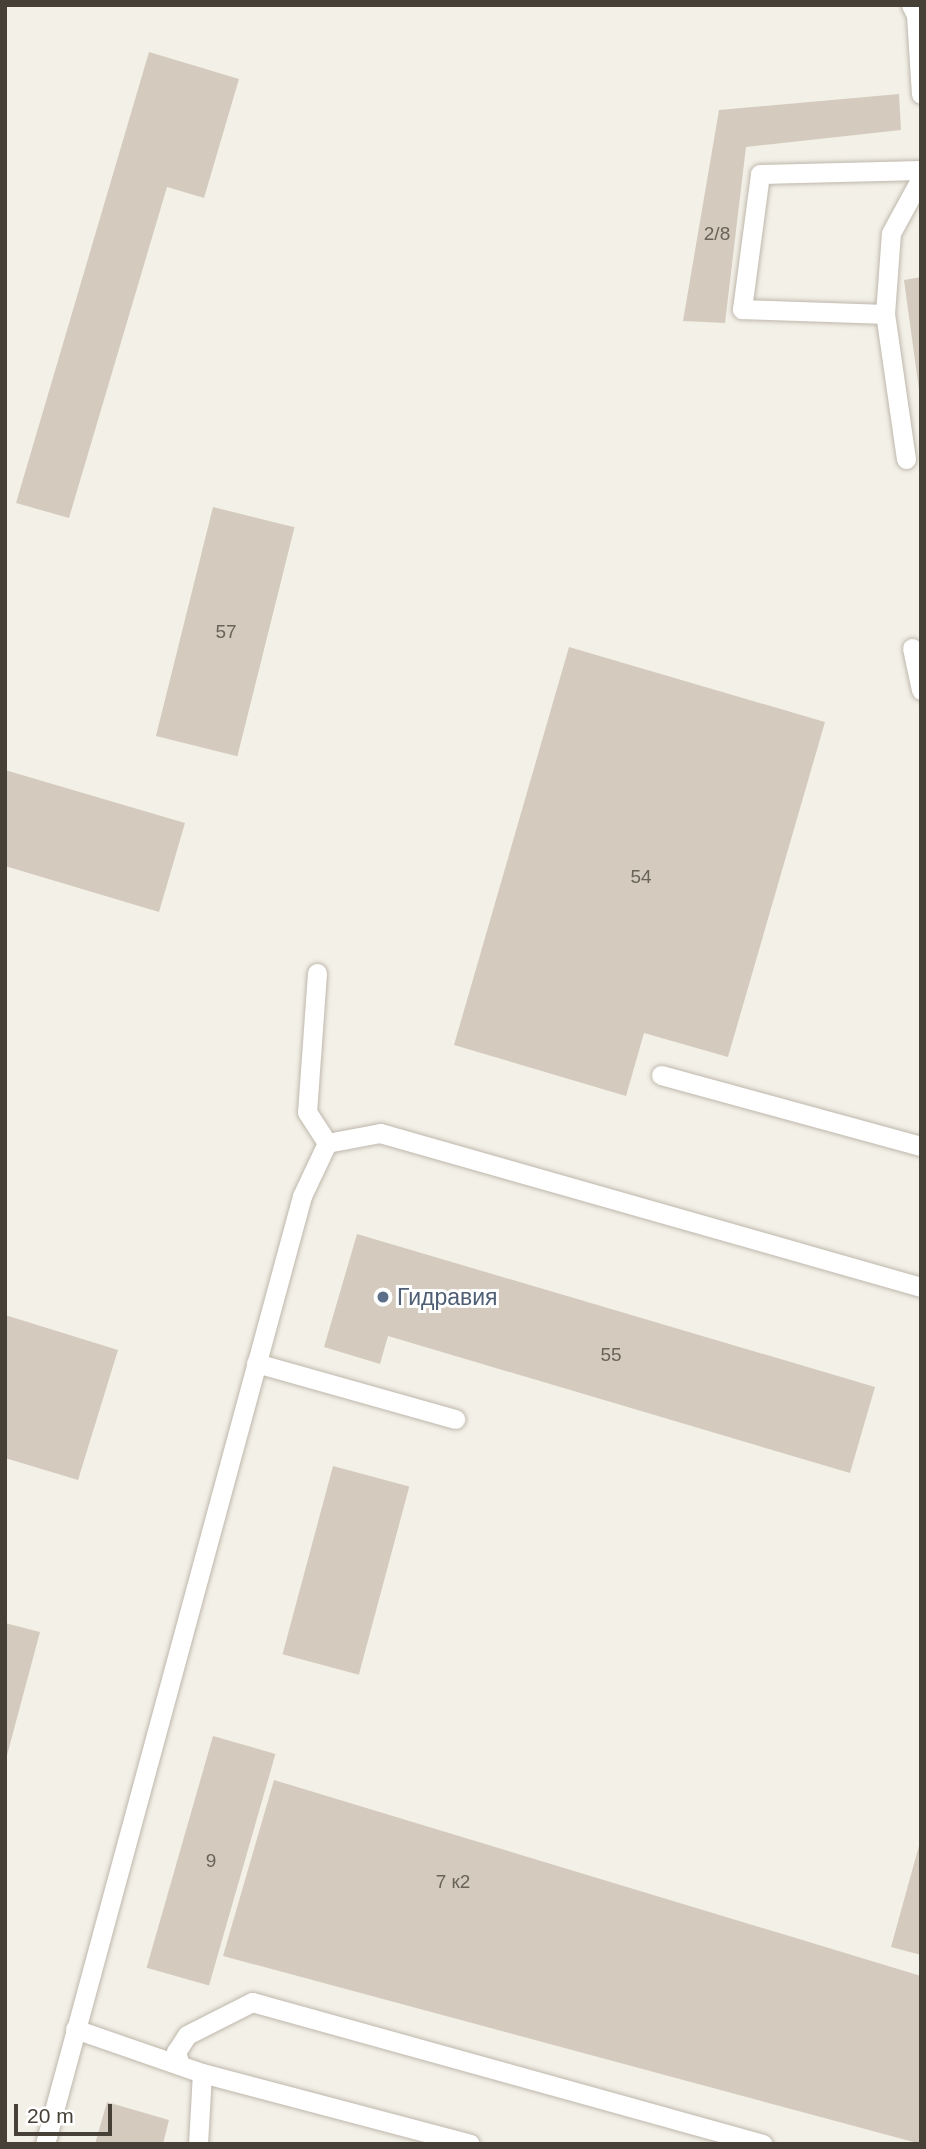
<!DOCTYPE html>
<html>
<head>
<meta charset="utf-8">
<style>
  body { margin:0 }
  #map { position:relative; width:926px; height:2149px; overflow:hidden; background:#f3f0e8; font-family:Arial,sans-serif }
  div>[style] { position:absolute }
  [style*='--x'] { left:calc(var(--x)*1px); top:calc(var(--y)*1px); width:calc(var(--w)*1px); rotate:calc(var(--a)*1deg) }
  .building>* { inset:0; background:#d4cbbe; transform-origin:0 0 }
  .roads { filter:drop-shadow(0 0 2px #beb7ab) drop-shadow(0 0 2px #beb7ab) }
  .service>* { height:19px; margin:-9.5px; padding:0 9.5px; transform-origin:9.5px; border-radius:9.5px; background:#fff }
  .dots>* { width:19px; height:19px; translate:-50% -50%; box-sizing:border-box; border:4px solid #fff; border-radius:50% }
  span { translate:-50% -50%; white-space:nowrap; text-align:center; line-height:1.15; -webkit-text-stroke:6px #fff; paint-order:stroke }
  .number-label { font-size:19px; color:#6a6359 }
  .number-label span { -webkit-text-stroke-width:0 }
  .service-label { font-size:23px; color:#4e5e75 }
  .left { translate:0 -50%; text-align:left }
  .frame { position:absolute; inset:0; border:7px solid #464037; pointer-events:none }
  .scale { position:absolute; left:14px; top:2104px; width:98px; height:32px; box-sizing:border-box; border:4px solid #464037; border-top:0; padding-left:9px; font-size:21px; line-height:24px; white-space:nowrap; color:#464037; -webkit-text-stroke:5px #fff; paint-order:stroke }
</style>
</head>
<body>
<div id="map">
  <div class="building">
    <i style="clip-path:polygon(149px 52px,239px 79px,204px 198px,167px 187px,69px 518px,16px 503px)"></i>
    <i style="clip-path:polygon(899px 94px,901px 130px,746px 147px,725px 323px,683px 321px,719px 110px)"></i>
    <i style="clip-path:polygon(921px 277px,921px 390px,919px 390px,904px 280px)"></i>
    <i style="left:213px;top:507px;width:84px;height:236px;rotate:14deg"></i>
    <i style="clip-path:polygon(569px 647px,825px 722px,728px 1057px,644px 1033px,626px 1096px,454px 1045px)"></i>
    <i style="clip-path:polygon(5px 770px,185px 823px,159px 912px,5px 866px)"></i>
    <i style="clip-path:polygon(357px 1234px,875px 1387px,850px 1473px,388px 1336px,380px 1364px,324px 1347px)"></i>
    <i style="clip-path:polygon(5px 1315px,118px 1350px,78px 1480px,5px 1458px)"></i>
    <i style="left:333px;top:1466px;width:79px;height:195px;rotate:15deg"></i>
    <i style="clip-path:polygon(5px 1623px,40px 1632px,6px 1759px,5px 1759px)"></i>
    <i style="left:213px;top:1736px;width:65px;height:241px;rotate:16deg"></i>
    <i style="clip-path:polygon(274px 1780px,921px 1976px,921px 2144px,223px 1956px)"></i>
    <i style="clip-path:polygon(920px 1842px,921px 1842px,921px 1955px,891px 1947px)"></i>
    <i style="clip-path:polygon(107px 2102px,169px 2120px,163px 2144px,95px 2144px)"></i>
  </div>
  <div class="roads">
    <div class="service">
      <i style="--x:911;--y:5;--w:11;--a:63"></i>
      <i style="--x:916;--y:15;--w:79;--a:86.4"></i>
      <i style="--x:885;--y:314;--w:81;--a:-85.8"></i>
      <i style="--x:891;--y:233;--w:63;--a:-61.4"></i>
      <i style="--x:906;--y:459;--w:147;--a:-98.2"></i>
      <i style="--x:885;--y:314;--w:143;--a:-178"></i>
      <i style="--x:742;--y:309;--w:136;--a:-82.4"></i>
      <i style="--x:760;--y:174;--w:161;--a:-1.4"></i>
      <i style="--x:912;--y:648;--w:43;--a:77.9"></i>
      <i style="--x:317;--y:973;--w:139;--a:94.1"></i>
      <i style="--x:307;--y:1112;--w:37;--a:57"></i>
      <i style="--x:661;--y:1075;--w:270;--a:15.3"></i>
      <i style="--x:256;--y:1363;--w:207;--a:15.7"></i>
      <i style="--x:75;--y:2029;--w:134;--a:19.1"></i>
      <i style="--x:202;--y:2073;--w:277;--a:14.8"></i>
      <i style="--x:180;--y:2065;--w:14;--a:-107"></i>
      <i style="--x:176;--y:2052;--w:20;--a:-57"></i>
      <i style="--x:187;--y:2035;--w:73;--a:-26.9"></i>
      <i style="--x:252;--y:2002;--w:530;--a:15.53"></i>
      <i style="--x:45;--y:2144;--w:982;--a:-74.83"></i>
      <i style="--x:302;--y:1196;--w:59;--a:-64.7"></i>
      <i style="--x:327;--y:1143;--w:54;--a:-10.7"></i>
      <i style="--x:380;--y:1133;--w:562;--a:15.89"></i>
      <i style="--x:198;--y:2144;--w:71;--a:-86.8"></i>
    </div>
  </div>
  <div class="dots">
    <i style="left:383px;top:1297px;background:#5c6f8a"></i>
  </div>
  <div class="number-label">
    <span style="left:717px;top:234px">2/8</span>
    <span style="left:226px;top:632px">57</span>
    <span style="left:641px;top:877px">54</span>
    <span style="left:611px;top:1355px">55</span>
    <span style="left:211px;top:1861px">9</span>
    <span style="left:453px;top:1882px">7 к2</span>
  </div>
  <div class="service-label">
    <span class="left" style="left:397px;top:1297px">Гидравия</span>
  </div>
  <div class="frame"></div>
  <div class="scale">20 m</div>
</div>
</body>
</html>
